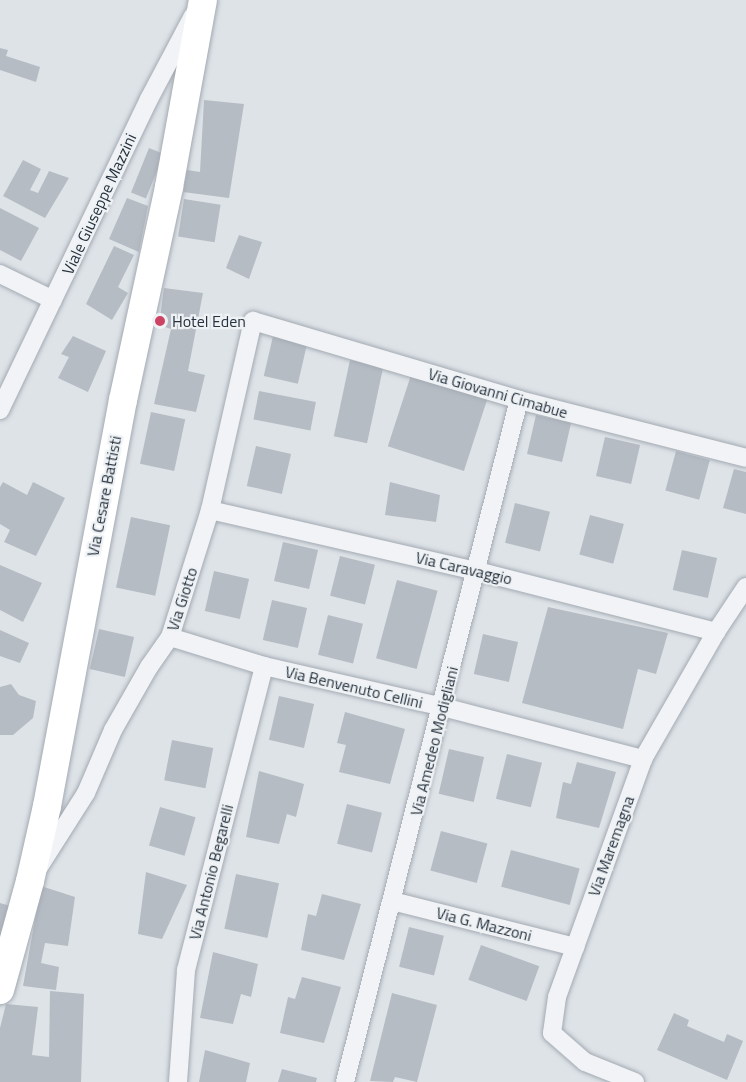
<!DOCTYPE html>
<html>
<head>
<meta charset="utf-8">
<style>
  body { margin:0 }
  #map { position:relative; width:746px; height:1082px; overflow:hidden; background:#dee3e8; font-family:"Titillium Web",sans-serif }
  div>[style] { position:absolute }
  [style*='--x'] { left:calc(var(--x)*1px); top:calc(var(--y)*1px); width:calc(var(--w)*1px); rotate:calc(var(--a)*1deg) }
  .building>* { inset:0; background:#b6bcc4; transform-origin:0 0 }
  .roads { filter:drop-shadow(0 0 2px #a3aab2) drop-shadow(0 0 2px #a3aab2) }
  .minor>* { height:18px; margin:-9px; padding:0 9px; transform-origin:9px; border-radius:9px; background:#f1f3f6 }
  .primary>* { height:28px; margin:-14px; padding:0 14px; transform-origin:14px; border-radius:14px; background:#fff }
  .dots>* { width:16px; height:16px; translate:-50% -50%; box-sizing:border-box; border:3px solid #eef2f5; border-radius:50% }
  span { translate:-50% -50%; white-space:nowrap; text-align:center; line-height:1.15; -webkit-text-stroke:4.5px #eef2f5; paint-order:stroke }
  .street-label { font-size:16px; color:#27323e }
  .poi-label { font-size:16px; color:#27323e }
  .left { translate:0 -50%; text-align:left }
</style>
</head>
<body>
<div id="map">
  <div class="building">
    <i style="clip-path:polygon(0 48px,8px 50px,6px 56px,40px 67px,36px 82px,0 70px)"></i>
    <i style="clip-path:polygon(204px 100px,244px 104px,229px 198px,183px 192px,187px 170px,200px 172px)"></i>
    <i style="left:149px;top:148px;width:16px;height:48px;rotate:22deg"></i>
    <i style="clip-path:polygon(23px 160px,41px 169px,30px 190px,38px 193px,49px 171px,69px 178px,45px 218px,3px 196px)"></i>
    <i style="clip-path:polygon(127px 198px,148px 206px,139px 252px,109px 239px)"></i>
    <i style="left:184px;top:199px;width:37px;height:38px;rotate:9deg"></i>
    <i style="clip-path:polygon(0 208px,39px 228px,21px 261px,0 250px)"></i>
    <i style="clip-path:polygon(239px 235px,262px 242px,249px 279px,226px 268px)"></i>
    <i style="clip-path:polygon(114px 246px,134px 255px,118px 287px,128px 293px,112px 320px,86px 304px)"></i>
    <i style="clip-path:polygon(164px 288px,203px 293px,188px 371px,205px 375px,196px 412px,154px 404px,171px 329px,159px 325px)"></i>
    <i style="clip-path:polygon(73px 336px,106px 351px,88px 392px,58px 378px,69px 357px,61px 354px)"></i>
    <i style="left:273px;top:336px;width:35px;height:41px;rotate:13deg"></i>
    <i style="left:350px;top:360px;width:34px;height:78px;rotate:12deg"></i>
    <i style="left:411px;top:375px;width:80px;height:75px;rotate:18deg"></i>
    <i style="left:259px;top:391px;width:58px;height:29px;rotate:11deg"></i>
    <i style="left:151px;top:412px;width:35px;height:53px;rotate:12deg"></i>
    <i style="left:536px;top:415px;width:36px;height:40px;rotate:13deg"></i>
    <i style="left:605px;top:437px;width:36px;height:40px;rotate:13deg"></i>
    <i style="left:256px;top:446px;width:36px;height:41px;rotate:13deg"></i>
    <i style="left:676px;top:451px;width:35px;height:41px;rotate:15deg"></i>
    <i style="clip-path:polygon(734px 469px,746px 472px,746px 514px,723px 508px)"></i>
    <i style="clip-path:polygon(3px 482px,27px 495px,33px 482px,65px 498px,36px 556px,4px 542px,10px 530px,0 524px,0 487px)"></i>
    <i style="clip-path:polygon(390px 482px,440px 495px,436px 522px,385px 515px)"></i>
    <i style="left:515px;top:503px;width:36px;height:41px;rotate:14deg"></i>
    <i style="left:590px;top:515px;width:35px;height:41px;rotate:15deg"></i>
    <i style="left:131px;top:517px;width:40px;height:72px;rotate:12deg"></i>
    <i style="left:283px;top:542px;width:36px;height:40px;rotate:13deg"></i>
    <i style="left:682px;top:550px;width:36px;height:41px;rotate:13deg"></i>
    <i style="left:340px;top:556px;width:36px;height:41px;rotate:14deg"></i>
    <i style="clip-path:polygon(0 565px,42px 583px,23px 622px,0 610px)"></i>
    <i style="left:214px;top:571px;width:36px;height:41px;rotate:13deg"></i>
    <i style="left:397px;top:580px;width:42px;height:81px;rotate:15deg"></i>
    <i style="left:272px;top:600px;width:36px;height:41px;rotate:13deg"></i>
    <i style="clip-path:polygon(548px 607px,668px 633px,656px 674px,638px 669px,623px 729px,522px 703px)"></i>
    <i style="left:328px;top:615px;width:36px;height:41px;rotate:14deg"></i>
    <i style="left:99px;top:629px;width:36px;height:41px;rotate:13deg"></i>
    <i style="clip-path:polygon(0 630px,29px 643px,20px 663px,0 656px)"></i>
    <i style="left:483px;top:634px;width:36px;height:41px;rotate:13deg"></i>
    <i style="clip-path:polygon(11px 684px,19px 695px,36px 701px,33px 718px,13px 735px,0 735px,0 687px)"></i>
    <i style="left:279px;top:696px;width:36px;height:45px;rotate:13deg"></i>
    <i style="clip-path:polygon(345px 712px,405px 729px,390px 784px,339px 772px,346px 745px,337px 743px)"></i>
    <i style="left:172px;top:740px;width:42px;height:41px;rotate:11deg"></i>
    <i style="left:449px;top:749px;width:36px;height:46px;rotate:13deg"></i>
    <i style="left:507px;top:754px;width:36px;height:46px;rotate:14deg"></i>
    <i style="clip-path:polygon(577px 762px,616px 772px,599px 828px,556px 818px,563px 782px,571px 784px)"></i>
    <i style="clip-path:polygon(259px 771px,304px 784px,296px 817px,287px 814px,279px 844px,246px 837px)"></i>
    <i style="left:347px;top:804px;width:36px;height:41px;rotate:14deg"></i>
    <i style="left:160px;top:807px;width:37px;height:40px;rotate:16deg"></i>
    <i style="left:441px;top:831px;width:48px;height:41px;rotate:15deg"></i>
    <i style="left:511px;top:850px;width:71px;height:38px;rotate:15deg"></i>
    <i style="clip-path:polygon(146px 872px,187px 885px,162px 939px,138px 934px)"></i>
    <i style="left:236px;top:874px;width:44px;height:56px;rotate:12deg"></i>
    <i style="clip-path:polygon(41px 886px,75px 897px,68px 946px,45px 943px,41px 963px,59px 967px,56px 990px,23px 986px)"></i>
    <i style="clip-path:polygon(322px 894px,361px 904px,344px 960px,301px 950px,308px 914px,316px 916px)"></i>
    <i style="clip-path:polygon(0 903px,10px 906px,0 937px)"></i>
    <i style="left:409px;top:927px;width:36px;height:41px;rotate:14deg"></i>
    <i style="left:481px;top:945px;width:62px;height:37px;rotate:20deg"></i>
    <i style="clip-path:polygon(213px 952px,258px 964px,251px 997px,241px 994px,233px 1024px,200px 1018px)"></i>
    <i style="clip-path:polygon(302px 977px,341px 987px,324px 1043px,280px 1033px,288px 997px,295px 999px)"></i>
    <i style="clip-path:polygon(50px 991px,84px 994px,81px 1082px,0 1082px,0 1028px,6px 1004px,38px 1007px,32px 1055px,49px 1057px)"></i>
    <i style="clip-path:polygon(392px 993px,437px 1005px,417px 1082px,395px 1077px,393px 1082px,370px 1081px)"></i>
    <i style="clip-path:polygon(674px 1013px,689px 1020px,687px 1026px,724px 1042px,727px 1034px,743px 1041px,727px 1080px,657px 1050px)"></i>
    <i style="clip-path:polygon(205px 1050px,250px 1063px,246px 1082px,199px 1082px)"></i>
    <i style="clip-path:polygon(282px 1069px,317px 1078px,316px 1082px,278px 1082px)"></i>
  </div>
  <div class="roads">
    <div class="minor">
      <i style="--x:0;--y:274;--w:59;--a:26.1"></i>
      <i style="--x:0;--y:410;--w:345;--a:-64.4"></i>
      <i style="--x:149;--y:99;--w:94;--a:-62.1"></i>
      <i style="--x:210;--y:510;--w:274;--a:12.9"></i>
      <i style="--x:477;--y:571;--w:247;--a:14.3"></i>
      <i style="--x:170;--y:637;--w:98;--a:17.1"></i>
      <i style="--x:264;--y:666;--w:184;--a:12.9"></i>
      <i style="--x:443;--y:707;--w:207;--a:14.6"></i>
      <i style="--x:39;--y:867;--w:88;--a:-57.6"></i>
      <i style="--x:86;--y:793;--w:69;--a:-66.8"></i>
      <i style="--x:113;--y:730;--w:73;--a:-60.3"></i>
      <i style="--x:149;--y:667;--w:37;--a:-55"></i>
      <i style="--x:170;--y:637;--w:133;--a:-72.5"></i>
      <i style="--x:210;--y:510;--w:194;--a:-77.2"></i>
      <i style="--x:253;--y:321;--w:277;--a:16.5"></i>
      <i style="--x:519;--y:400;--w:234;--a:14.3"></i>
      <i style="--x:392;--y:901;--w:189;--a:14.1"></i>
      <i style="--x:178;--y:1082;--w:112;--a:-85.9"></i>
      <i style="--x:186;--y:970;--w:314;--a:-75.6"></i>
      <i style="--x:345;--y:1082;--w:704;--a:-75.69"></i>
      <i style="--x:635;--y:1082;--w:54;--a:-158.2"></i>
      <i style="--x:585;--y:1062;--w:44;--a:-138.7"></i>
      <i style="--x:552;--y:1033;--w:36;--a:-82"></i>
      <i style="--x:557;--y:997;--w:253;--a:-70.1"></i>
      <i style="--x:643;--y:759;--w:146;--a:-60.1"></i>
      <i style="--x:716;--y:632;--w:54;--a:-56.3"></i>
    </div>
    <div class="primary">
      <i style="--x:0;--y:990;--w:113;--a:-74.6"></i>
      <i style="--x:30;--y:881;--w:77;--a:-77.2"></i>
      <i style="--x:47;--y:806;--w:413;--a:-79.4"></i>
      <i style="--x:123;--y:400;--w:218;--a:-77.8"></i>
      <i style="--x:169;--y:187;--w:190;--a:-79.7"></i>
    </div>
  </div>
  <div class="dots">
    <i style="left:160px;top:321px;background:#cd4364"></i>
  </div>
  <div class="street-label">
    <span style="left:99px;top:204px;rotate:-65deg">Viale Giuseppe Mazzini</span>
    <span style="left:498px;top:393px;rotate:16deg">Via Giovanni Cimabue</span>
    <span style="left:104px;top:496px;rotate:-79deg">Via Cesare Battisti</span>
    <span style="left:464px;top:568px;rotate:13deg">Via Caravaggio</span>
    <span style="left:182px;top:599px;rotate:-72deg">Via Giotto</span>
    <span style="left:354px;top:687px;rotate:13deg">Via Benvenuto Cellini</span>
    <span style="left:434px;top:741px;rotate:-76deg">Via Amedeo Modigliani</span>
    <span style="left:611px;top:846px;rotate:-70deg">Via Maremagna</span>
    <span style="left:211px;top:872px;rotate:-76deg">Via Antonio Begarelli</span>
    <span style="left:484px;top:924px;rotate:14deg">Via G. Mazzoni</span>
  </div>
  <div class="poi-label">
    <span class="left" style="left:172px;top:321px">Hotel Eden</span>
  </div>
</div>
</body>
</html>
